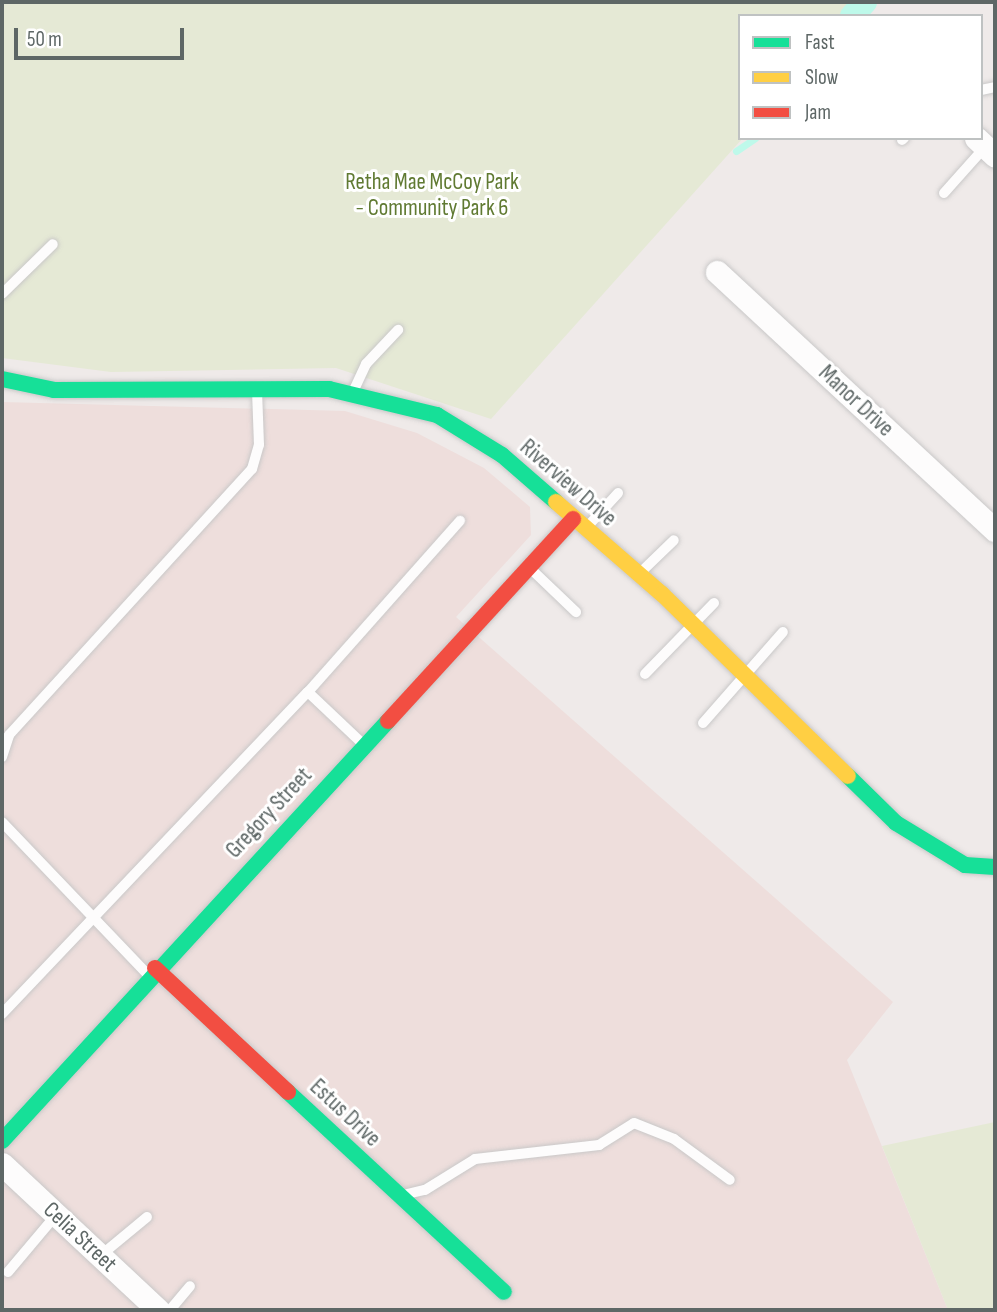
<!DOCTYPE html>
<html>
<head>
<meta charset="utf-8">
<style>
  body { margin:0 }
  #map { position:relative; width:997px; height:1312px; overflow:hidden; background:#efeae9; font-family:"Sofia Sans Condensed",sans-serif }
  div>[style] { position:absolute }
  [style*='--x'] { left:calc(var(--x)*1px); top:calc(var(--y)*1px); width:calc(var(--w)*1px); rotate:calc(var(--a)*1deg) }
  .commercial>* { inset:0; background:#eededc }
  .green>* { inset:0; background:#e5e9d5 }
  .stream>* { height:7px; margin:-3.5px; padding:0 3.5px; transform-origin:3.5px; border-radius:3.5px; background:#bef9ea }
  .canal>* { height:24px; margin:-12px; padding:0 12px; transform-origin:12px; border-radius:12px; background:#bef9ea }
  .roads { filter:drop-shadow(0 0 2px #c9c8c8) drop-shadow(0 0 2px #c9c8c8) }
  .lane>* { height:10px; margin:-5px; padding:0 5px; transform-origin:5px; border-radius:5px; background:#fdfcfc }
  .street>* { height:23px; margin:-11.5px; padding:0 11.5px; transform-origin:11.5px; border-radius:11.5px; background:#fdfcfc }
  .fast>* { height:16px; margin:-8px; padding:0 8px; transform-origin:8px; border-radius:8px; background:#16e098 }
  .slow>* { height:16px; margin:-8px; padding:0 8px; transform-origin:8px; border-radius:8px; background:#ffcf43 }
  .jam>* { height:16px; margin:-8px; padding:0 8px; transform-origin:8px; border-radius:8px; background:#f24e42 }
  span { translate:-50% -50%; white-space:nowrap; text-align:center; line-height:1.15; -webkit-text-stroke:6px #fff; paint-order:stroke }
  .park-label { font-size:23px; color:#607a32 }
  .street-label { font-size:23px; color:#5e6766 }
  .frame { position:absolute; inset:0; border:4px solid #5e6766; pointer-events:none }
  .legend { position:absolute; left:738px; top:14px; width:245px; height:126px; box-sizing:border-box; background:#fff; border:2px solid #bfc2c2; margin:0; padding:9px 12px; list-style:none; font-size:21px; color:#5e6766 }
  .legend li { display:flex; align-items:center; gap:14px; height:35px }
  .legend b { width:35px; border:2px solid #bfc2c2 }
  .scale { position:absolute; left:14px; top:28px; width:170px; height:32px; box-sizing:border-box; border:4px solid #5e6766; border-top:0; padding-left:9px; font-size:21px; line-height:24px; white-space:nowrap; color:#5e6766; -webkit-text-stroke:5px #fff; paint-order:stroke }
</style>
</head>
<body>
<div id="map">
  <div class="commercial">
    <i style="clip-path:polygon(2px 402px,345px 411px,417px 433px,484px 468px,530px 507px,531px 535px,456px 617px,893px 1002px,847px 1060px,948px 1310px,2px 1310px)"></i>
  </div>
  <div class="green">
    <i style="clip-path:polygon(2px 2px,865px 2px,852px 16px,740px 16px,743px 138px,491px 419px,336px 368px,111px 372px,2px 358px)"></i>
    <i style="clip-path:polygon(995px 1122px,995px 1310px,948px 1310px,882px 1146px)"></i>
  </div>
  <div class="stream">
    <i style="--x:736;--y:151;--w:23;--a:-34"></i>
  </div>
  <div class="canal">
    <i style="--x:852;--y:16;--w:19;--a:-47"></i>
  </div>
  <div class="roads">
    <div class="lane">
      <i style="--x:981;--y:90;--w:14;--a:-12"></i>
      <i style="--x:902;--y:140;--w:3;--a:-45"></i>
      <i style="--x:944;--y:193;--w:62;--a:-48.3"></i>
      <i style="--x:2;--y:294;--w:71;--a:-44.4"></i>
      <i style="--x:353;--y:392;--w:31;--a:-65"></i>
      <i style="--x:366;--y:364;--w:47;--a:-46.7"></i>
      <i style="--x:587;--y:527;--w:46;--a:-47.6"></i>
      <i style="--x:532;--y:570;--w:61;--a:43.7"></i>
      <i style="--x:640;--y:573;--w:47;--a:-44.1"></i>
      <i style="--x:645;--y:674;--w:99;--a:-45.8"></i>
      <i style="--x:308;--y:692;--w:229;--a:-48.4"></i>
      <i style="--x:703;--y:723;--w:121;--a:-48.7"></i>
      <i style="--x:2;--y:757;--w:23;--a:-72"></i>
      <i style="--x:9;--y:735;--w:360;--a:-47.6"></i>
      <i style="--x:252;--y:469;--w:25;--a:-74"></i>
      <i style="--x:259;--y:445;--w:55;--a:-92.1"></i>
      <i style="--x:2;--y:822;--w:211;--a:46.3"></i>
      <i style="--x:2;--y:1014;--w:444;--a:-46.5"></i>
      <i style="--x:308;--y:692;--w:74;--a:43.4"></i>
      <i style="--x:407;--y:1194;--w:18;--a:-13"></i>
      <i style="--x:425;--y:1190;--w:59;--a:-31.8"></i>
      <i style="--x:475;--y:1159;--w:125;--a:-6.4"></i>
      <i style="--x:599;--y:1145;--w:41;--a:-32.2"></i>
      <i style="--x:634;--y:1123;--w:43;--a:21.8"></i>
      <i style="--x:674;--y:1139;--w:69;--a:36.2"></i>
      <i style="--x:100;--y:1256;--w:61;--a:-39.7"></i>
      <i style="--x:8;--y:1272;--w:75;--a:-49.9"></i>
      <i style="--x:170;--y:1310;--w:31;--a:-50"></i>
    </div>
    <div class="street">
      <i style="--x:976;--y:138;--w:26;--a:43"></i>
      <i style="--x:717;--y:272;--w:379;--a:42.9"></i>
      <i style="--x:2;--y:1164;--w:214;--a:43.1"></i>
    </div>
    <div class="fast">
      <i style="--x:2;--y:379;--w:53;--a:11.9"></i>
      <i style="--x:54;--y:390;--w:275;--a:-0.2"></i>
      <i style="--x:329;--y:389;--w:111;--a:13.5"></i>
      <i style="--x:437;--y:415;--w:76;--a:31.6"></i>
      <i style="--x:502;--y:455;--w:72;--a:41"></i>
      <i style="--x:848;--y:776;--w:67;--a:44.4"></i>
      <i style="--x:896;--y:823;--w:81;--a:31.3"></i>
      <i style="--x:965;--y:865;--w:30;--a:4"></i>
      <i style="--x:288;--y:1092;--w:294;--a:42.8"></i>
      <i style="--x:2;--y:1141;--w:570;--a:-47.42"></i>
    </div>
    <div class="slow">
      <i style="--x:556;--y:502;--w:140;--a:41"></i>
      <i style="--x:662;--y:594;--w:260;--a:44.4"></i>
    </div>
    <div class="jam">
      <i style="--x:388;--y:721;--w:274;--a:-47.5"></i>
      <i style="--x:155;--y:968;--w:182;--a:43"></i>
    </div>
  </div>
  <div class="park-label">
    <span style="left:432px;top:195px">Retha Mae McCoy Park<br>- Community Park 6</span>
  </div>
  <div class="street-label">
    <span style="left:856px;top:401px;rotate:43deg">Manor Drive</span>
    <span style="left:568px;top:483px;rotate:41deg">Riverview Drive</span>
    <span style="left:269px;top:813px;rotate:-47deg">Gregory Street</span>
    <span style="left:345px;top:1113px;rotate:43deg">Estus Drive</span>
    <span style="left:80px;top:1237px;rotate:43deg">Celia Street</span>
  </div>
  <div class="frame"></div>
  <ul class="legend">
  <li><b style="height:9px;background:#16e098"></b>Fast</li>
  <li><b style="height:9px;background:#ffcf43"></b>Slow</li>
  <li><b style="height:9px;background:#f24e42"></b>Jam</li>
  </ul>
  <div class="scale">50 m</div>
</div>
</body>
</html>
